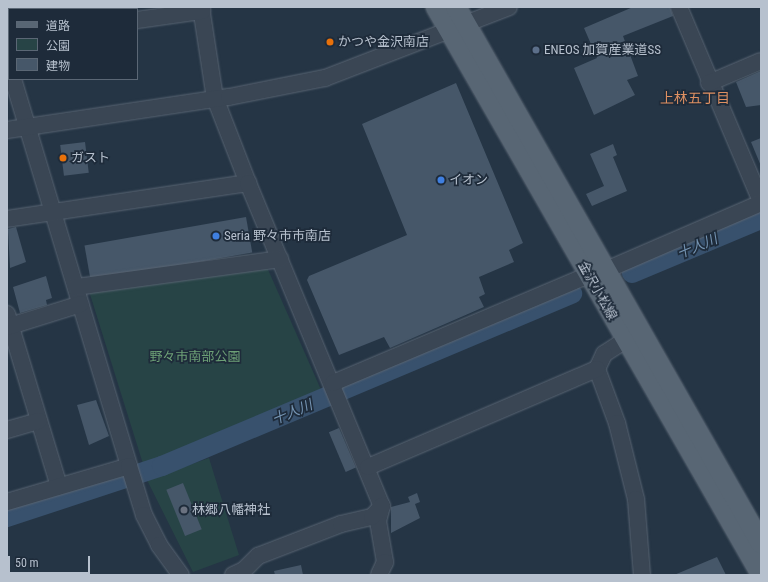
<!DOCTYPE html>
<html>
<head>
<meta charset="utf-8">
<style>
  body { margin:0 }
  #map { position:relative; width:768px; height:582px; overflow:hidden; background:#253545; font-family:"Roboto Condensed","Noto Sans JP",sans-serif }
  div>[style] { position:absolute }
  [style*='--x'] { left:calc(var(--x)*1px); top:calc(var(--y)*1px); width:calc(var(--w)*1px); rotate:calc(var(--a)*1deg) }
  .green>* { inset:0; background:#274446 }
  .river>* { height:20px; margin:-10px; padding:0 10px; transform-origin:10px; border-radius:10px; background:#38516d }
  .building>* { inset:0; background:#465769; transform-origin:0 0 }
  .roads { filter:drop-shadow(0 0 1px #586472) drop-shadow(0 0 1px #586472) }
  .minor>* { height:16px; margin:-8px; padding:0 8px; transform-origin:8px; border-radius:8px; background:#3a4654 }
  .major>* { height:20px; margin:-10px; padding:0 10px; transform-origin:10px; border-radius:10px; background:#586674 }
  .dots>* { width:11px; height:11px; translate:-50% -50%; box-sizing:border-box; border:2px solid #1e2b3a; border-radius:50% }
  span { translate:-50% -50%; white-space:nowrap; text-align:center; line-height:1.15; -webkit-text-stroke:3.5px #1e2b3a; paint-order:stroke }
  .poi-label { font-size:13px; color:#b7c1ce }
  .left { translate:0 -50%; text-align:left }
  .street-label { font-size:13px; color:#b7c1ce }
  .park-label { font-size:13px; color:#6da076 }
  .neighbourhood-label { font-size:14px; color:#de9062 }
  .water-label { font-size:14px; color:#7594b3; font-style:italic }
  .frame { position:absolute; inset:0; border:8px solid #b7c1ce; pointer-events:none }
  .legend { position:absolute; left:8px; top:8px; width:130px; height:72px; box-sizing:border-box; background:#1e2b3a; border:1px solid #5b6775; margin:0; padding:5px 7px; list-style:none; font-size:12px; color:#b7c1ce }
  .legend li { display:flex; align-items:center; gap:8px; height:20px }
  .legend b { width:20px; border:1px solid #5b6775 }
  .scale { position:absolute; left:8px; top:556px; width:82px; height:18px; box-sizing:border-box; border:2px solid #b7c1ce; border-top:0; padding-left:5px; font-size:12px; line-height:14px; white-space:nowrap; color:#b7c1ce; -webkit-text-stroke:3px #1e2b3a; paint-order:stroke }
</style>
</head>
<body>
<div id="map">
  <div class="green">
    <i style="clip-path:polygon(266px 265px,322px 392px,144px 467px,89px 291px)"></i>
    <i style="clip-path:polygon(209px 458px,239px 555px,193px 572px,147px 480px)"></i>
  </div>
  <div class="river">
    <i style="--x:632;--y:273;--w:140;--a:-22.7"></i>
    <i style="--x:7;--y:517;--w:163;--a:-18.2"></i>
    <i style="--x:162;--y:466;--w:445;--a:-22.8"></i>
  </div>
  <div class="building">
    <i style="clip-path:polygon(633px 7px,670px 7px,673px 16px,623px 36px,638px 76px,627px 80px,635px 95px,594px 115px,574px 68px,597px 58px,584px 28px)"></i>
    <i style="clip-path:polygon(761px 71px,761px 105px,746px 107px,736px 82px)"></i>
    <i style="clip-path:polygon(456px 83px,523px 243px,509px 250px,514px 262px,479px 277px,485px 294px,479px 297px,484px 307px,390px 348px,384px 337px,339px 355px,307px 280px,309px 276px,407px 235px,362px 124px)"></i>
    <i style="clip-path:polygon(761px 138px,761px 166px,751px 142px)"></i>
    <i style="left:85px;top:142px;width:31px;height:25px;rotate:83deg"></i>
    <i style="clip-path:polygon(613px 144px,617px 155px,613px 157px,627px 191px,592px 206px,586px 194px,604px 186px,590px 154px)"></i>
    <i style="left:246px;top:217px;width:36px;height:164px;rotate:80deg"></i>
    <i style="clip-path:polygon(16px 227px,26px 262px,10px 268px,8px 229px)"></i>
    <i style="clip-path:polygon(46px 276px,52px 298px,46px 300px,47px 305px,20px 313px,13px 287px)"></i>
    <i style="clip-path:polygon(96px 400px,109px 436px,89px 445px,77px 405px)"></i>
    <i style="left:339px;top:428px;width:43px;height:11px;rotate:67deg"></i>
    <i style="left:183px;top:483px;width:50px;height:18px;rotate:68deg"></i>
    <i style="clip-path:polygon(417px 493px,420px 502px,415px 504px,420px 518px,391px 533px,391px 507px,410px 502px,408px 497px)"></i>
    <i style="clip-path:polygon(717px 557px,726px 575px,674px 575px)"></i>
    <i style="clip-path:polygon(301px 565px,303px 575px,275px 575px,274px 571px)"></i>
  </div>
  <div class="roads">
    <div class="minor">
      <i style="--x:201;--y:7;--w:92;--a:81.3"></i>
      <i style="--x:215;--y:98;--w:91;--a:68.8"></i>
      <i style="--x:679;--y:7;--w:211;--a:67.1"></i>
      <i style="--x:137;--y:20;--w:66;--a:-7.9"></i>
      <i style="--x:7;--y:39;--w:2;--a:0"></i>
      <i style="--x:7;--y:60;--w:6;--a:72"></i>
      <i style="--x:13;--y:79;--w:404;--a:73.3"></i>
      <i style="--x:709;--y:83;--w:56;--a:-22.9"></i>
      <i style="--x:7;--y:130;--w:224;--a:-8.5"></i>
      <i style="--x:229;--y:97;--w:98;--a:-11.2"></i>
      <i style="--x:325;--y:78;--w:197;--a:-21.1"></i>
      <i style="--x:7;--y:219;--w:244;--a:-8.5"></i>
      <i style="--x:248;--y:183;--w:350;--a:67.5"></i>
      <i style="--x:382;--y:506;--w:16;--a:105"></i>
      <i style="--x:378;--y:521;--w:42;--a:80.3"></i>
      <i style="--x:385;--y:562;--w:14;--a:115"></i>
      <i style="--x:604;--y:271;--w:171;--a:-23.4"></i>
      <i style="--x:76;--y:287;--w:206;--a:-7.8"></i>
      <i style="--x:7;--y:314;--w:180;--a:73.2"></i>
      <i style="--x:7;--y:327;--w:77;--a:-17.3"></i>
      <i style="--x:624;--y:341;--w:24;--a:147"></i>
      <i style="--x:604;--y:354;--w:17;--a:115"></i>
      <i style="--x:597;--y:369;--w:58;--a:69.7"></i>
      <i style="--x:617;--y:423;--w:78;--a:76"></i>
      <i style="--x:636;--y:499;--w:76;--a:85.5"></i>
      <i style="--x:333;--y:383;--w:278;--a:-22.9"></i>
      <i style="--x:7;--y:430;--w:33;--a:-16"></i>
      <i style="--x:368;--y:467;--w:249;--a:-23.2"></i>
      <i style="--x:7;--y:502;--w:127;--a:-16.4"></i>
      <i style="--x:129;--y:466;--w:51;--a:73"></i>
      <i style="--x:144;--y:515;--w:34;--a:63"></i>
      <i style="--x:159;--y:545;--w:37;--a:54"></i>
      <i style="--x:233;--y:575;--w:12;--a:-24"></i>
      <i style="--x:244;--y:570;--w:20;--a:-45"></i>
      <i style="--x:258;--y:556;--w:89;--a:-21.1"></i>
      <i style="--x:341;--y:524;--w:32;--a:-13"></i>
      <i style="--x:372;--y:517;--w:15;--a:-48"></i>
    </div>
    <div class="major">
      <i style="--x:436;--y:7;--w:654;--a:60.18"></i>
      <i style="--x:456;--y:7;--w:617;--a:60.36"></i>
    </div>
  </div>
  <div class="dots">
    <i style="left:330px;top:42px;background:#e8710a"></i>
    <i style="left:536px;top:50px;background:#5c6f8a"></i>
    <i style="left:63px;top:158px;background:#e8710a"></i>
    <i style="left:441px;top:180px;background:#3f7fe0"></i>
    <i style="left:216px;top:236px;background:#3f7fe0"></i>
    <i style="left:184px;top:510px;background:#6b7280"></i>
  </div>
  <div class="poi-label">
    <span class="left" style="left:338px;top:42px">かつや金沢南店</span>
    <span class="left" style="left:544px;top:50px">ENEOS 加賀産業道SS</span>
    <span class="left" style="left:71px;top:158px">ガスト</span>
    <span class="left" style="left:449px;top:180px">イオン</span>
    <span class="left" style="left:224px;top:236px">Seria 野々市市南店</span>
    <span class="left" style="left:192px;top:510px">林郷八幡神社</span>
  </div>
  <div class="street-label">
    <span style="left:597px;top:291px;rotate:61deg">金沢小松線</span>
  </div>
  <div class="park-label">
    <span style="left:195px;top:357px">野々市南部公園</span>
  </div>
  <div class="neighbourhood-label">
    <span style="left:695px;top:98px">上林五丁目</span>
  </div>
  <div class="water-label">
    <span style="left:697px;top:246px;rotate:-23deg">十人川</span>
    <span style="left:292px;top:412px;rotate:-23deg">十人川</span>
  </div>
  <div class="frame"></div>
  <ul class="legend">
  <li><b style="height:5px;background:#586674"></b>道路</li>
  <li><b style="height:11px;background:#274446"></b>公園</li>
  <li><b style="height:11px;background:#465769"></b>建物</li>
  </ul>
  <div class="scale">50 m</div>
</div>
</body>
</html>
